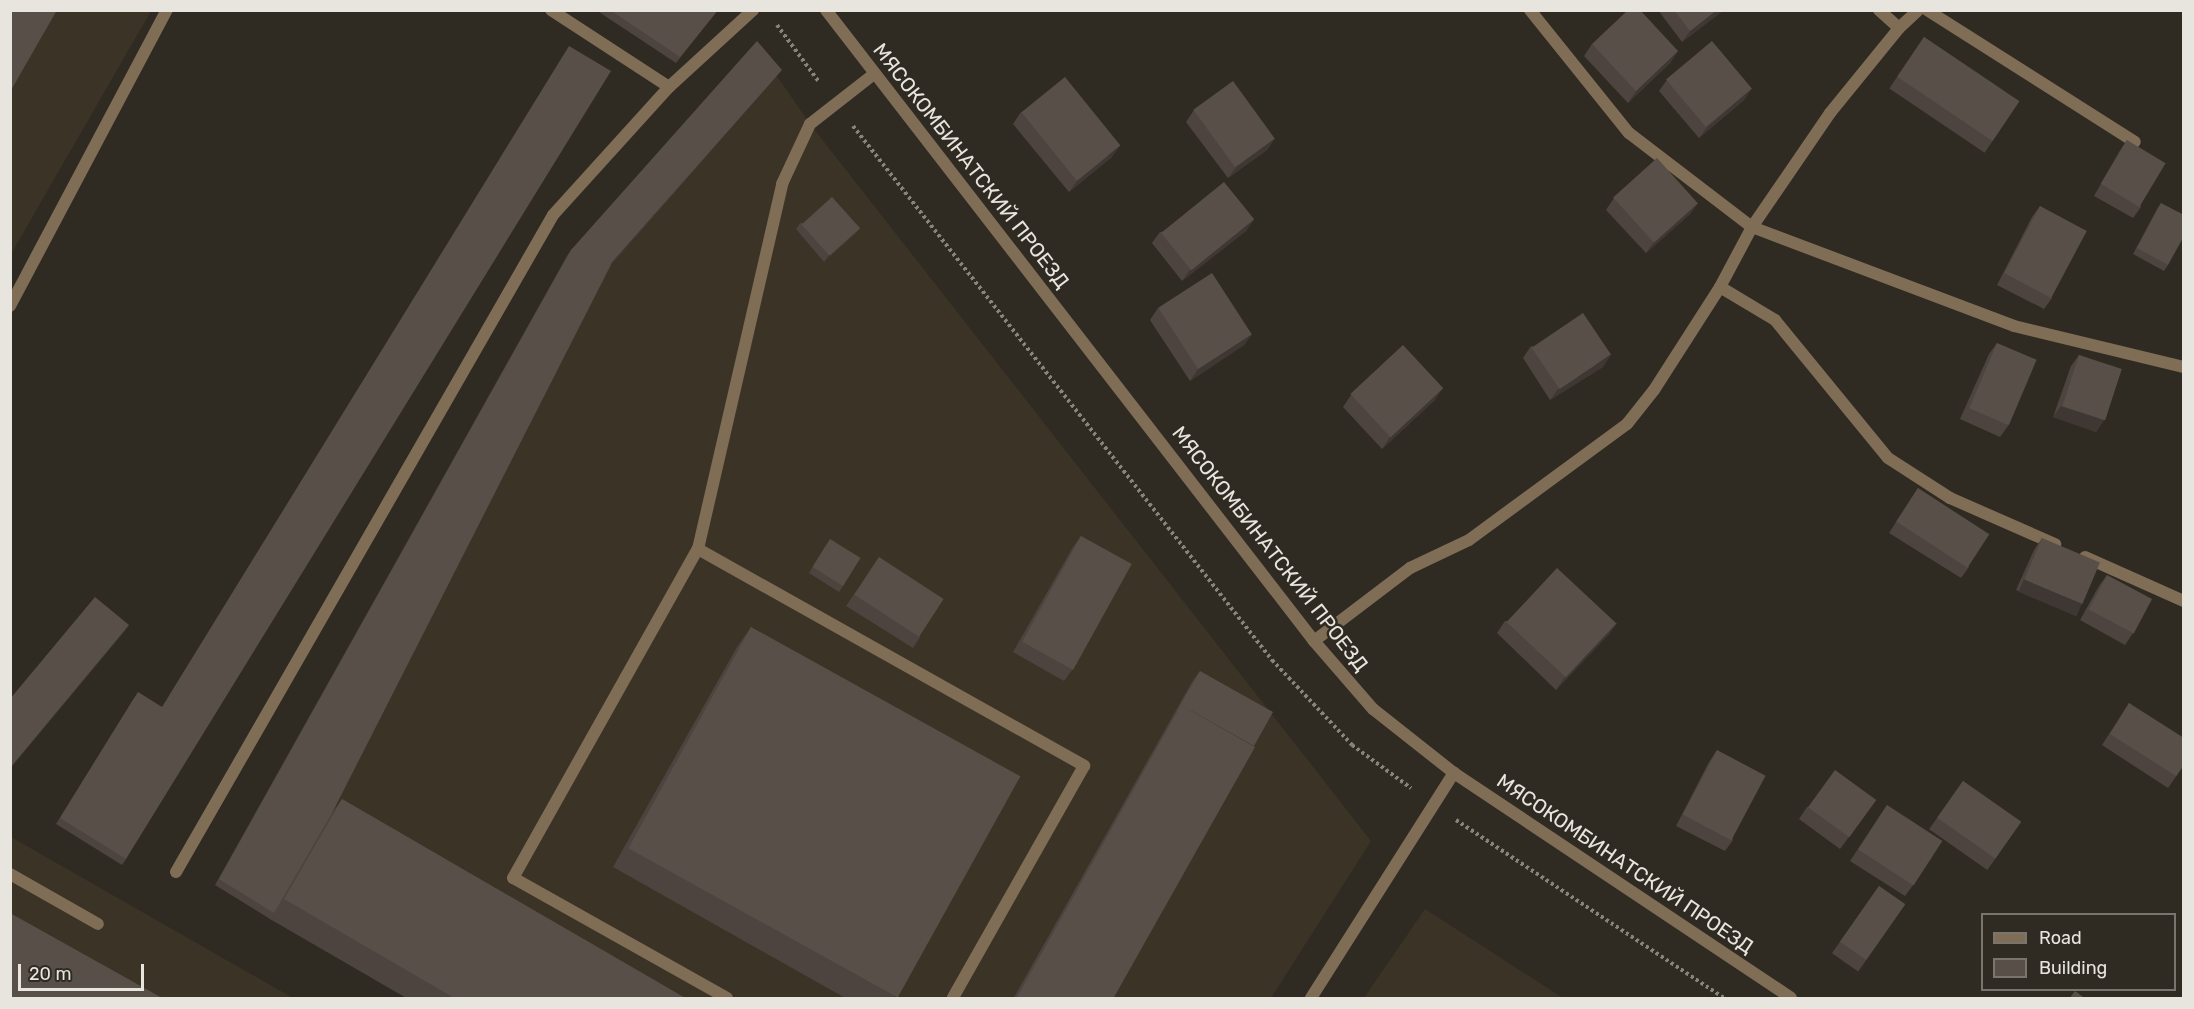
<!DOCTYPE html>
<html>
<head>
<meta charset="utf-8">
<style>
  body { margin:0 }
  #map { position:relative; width:2194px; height:1009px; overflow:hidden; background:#2f2b22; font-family:Rubik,sans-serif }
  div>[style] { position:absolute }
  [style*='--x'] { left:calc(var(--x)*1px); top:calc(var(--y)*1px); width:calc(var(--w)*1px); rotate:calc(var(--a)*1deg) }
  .built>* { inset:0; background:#3b3426 }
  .path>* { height:4px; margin-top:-2px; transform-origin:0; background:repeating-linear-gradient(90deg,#87847c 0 3px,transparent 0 6px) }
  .lane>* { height:12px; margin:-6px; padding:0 6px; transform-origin:6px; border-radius:6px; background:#806d55 }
  .street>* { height:12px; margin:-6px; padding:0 6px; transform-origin:6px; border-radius:6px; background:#806d55 }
  .wall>* { inset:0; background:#4d443f; transform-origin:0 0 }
  .shaded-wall>* { inset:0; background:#3e3733; transform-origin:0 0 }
  .building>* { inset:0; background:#594f49; transform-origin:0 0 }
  span { translate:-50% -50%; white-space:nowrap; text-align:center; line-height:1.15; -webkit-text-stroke:5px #2f2b22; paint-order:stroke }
  .street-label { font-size:20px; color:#e8e5df }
  .frame { position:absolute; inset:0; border:12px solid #e8e5df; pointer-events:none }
  .legend { position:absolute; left:1981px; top:913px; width:195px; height:78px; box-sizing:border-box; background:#2f2b22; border:2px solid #79756e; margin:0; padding:8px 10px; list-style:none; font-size:18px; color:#e8e5df }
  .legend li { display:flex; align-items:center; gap:12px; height:30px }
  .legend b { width:30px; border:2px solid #79756e }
  .scale { position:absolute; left:18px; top:964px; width:126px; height:27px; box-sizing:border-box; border:3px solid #e8e5df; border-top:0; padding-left:8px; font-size:18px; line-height:21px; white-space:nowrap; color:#e8e5df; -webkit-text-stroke:4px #2f2b22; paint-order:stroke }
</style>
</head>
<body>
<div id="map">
  <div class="built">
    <i style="clip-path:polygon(11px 11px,151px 11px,11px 254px)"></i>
    <i style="clip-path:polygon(777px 76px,810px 124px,1371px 841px,1271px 998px,408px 998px,270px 919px,328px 819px,608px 268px)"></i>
    <i style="clip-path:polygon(11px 837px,293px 998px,11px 998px)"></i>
    <i style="clip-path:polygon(1425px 909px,1563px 998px,1364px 998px)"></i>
  </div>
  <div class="path">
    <i style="--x:777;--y:25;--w:71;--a:53.6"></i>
    <i style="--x:853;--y:126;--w:679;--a:51.88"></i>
    <i style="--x:1272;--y:660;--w:117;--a:46.7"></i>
    <i style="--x:1352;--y:745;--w:73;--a:36.1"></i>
    <i style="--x:1456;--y:820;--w:322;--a:33.6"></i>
  </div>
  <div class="lane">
    <i style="--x:551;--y:10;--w:141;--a:33.1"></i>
    <i style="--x:1927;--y:10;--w:246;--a:32.4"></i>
    <i style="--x:10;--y:306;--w:335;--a:-62.1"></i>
    <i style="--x:698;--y:549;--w:443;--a:29.3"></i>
    <i style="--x:1084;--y:766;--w:266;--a:119.5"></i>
    <i style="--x:176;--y:872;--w:757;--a:-60.15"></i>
    <i style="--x:553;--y:215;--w:173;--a:-47.8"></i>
    <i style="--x:669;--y:87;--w:114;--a:-42.5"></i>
    <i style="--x:10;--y:874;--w:101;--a:29.6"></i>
    <i style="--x:727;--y:998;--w:245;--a:-150.7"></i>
    <i style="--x:513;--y:878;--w:377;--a:-60.7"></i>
    <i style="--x:698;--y:549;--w:375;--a:-77"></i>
    <i style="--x:782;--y:184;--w:66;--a:-65"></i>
    <i style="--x:810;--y:124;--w:81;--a:-38"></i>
    <i style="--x:1311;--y:998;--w:267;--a:-57.6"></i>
  </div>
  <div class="street">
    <i style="--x:826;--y:10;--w:798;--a:52.28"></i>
    <i style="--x:1314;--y:641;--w:90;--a:49.1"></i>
    <i style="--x:1373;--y:709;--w:103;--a:38.3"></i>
    <i style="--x:1454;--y:773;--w:405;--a:33.7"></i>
    <i style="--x:1530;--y:10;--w:158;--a:51.2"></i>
    <i style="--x:1629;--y:133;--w:155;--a:37.4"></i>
    <i style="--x:1752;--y:227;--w:280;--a:20.7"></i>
    <i style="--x:2014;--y:326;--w:175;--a:13.6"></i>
    <i style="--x:1879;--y:10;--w:27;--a:42"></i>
    <i style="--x:1720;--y:287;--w:64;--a:31"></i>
    <i style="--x:1775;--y:320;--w:178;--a:50.7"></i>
    <i style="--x:1888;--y:458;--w:74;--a:32.8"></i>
    <i style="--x:1950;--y:498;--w:115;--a:23.7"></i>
    <i style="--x:2085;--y:557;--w:108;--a:24"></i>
    <i style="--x:1314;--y:641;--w:121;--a:-37.2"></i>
    <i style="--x:1410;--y:568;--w:65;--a:-25.4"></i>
    <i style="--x:1469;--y:540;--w:196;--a:-36.3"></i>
    <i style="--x:1627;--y:424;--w:43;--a:-51.5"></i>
    <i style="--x:1654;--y:390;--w:122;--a:-57.3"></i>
    <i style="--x:1720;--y:287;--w:68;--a:-61.9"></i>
    <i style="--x:1752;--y:227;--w:138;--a:-55.6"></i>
    <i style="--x:1830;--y:113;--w:109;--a:-50.9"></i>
    <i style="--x:1899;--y:28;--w:26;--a:-43"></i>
  </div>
  <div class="wall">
    <i style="clip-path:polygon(596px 10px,718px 10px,676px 63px)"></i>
    <i style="clip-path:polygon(1658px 10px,1724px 10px,1682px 42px)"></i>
    <i style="left:1924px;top:37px;width:115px;height:62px;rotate:34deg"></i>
    <i style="clip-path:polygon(1592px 44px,1678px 51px,1670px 63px,1628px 103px,1584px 56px)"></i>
    <i style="clip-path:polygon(777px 76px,611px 265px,332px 813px,342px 799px,687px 999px,408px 999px,270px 919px,215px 885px,567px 256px,571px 250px)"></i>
    <i style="clip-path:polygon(1667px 80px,1752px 88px,1744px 100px,1699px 138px,1659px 91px)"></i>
    <i style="clip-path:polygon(1194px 110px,1275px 138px,1267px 150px,1228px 178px,1186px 122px)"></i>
    <i style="clip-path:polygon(1021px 112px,1112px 157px,1069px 192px,1013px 124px)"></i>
    <i style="clip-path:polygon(2127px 140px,2141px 207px,2133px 218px,2094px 196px,2119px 152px)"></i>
    <i style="clip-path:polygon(1614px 198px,1698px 203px,1690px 214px,1646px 253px,1606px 210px)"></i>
    <i style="clip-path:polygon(2161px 203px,2168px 265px,2164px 271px,2133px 254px,2157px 209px)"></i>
    <i style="clip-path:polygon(2040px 206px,2052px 298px,2044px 309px,1997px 285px,2032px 217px)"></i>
    <i style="clip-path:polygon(1254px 219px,1246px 231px,1182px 281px,1152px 243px,1160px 232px)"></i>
    <i style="clip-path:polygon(800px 223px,860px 228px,855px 234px,824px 262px,796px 229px)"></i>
    <i style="clip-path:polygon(1158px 308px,1252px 334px,1244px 345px,1190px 381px,1150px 320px)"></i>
    <i style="clip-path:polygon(1997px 343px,2008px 426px,2000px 437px,1960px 419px,1989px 354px)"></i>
    <i style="clip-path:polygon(1531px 346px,1603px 367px,1550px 400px,1523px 358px)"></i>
    <i style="clip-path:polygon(2079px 355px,2104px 420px,2096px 432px,2053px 417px,2071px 366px)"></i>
    <i style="clip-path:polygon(1351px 395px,1435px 400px,1382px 449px,1343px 407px)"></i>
    <i style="clip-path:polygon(1918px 488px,1969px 567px,1961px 578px,1889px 533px)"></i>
    <i style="clip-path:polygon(1081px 536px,1072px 670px,1064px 681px,1013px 652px,1073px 547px)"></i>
    <i style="clip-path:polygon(2042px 538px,2074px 615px,2016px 590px,2034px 550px)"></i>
    <i style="clip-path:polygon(826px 545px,843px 586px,839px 592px,809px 573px)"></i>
    <i style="clip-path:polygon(879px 557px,920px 637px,913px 648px,846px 606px)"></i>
    <i style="clip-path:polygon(2107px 575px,2133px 633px,2125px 645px,2080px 620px,2099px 586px)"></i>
    <i style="clip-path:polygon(1505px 621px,1617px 623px,1609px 634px,1556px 690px,1497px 633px)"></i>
    <i style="clip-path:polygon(751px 627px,896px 999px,847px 999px,613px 867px,737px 647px)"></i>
    <i style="clip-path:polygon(1200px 671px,1113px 999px,1013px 999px,1192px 682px)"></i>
    <i style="clip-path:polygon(134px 698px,161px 707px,126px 859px,122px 865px,56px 824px)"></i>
    <i style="clip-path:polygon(2129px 703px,2184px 765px,2168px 788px,2102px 745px)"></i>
    <i style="clip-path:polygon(1717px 750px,1733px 840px,1725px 851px,1676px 826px,1709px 762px)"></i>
    <i style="left:1963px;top:781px;width:71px;height:59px;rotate:35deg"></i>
    <i style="clip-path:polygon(1876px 800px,1840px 849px,1799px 819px,1807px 807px)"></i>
    <i style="clip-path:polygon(1887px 805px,1913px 885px,1905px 896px,1850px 861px)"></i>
    <i style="left:1879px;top:886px;width:32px;height:82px;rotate:35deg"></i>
  </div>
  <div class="shaded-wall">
    <i style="clip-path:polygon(1717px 10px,1724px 10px,1682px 42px,1690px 31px)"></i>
    <i style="clip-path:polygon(1678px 51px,1670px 63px,1628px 103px,1636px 91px)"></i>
    <i style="clip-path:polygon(782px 70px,777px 76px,608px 268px,612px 262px)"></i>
    <i style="clip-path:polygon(1752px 88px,1744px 100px,1699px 138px,1707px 127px)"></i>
    <i style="clip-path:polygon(1275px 138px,1267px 150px,1228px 178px,1236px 167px)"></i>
    <i style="clip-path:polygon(1120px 146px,1112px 157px,1069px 192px,1077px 181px)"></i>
    <i style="clip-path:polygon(1698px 203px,1690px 214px,1646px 253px,1654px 242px)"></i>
    <i style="clip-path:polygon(1254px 219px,1246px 231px,1182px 281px,1190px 270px)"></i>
    <i style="clip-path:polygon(860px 228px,855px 234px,824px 262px,828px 256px)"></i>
    <i style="clip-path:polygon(1252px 334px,1244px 345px,1190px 381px,1198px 369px)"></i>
    <i style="clip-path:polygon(1611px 355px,1603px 367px,1550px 400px,1558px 389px)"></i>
    <i style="clip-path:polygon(1443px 388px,1435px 400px,1382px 449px,1390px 437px)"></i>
    <i style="clip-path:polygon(2061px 406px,2104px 420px,2096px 432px,2053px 417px)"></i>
    <i style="left:2024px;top:579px;width:63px;height:14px;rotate:23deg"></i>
    <i style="clip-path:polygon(1617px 623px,1609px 634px,1556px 690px,1564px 678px)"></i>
    <i style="clip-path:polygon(129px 625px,125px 631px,10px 769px,10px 768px)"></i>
  </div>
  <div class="building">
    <i style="clip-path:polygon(10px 10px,57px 10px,10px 92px)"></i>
    <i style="clip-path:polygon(610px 10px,718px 10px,680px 57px)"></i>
    <i style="clip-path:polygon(1628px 10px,1640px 10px,1678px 51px,1636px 91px,1592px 44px)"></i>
    <i style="clip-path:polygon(1674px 10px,1717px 10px,1690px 31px)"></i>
    <i style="left:1924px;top:37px;width:115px;height:48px;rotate:34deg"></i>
    <i style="clip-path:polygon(757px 41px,782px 70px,612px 262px,332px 813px,274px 913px,219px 879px,571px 250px)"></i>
    <i style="left:1712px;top:41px;width:62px;height:60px;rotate:50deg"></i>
    <i style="clip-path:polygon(569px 46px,611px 71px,126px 859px,60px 818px,138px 692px,162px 707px)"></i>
    <i style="left:1065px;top:77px;width:88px;height:56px;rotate:51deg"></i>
    <i style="left:1233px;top:81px;width:71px;height:49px;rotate:54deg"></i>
    <i style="left:2127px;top:140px;width:45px;height:51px;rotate:31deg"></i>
    <i style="left:1657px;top:158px;width:61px;height:59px;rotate:48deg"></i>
    <i style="left:1224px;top:182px;width:48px;height:81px;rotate:51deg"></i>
    <i style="left:832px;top:197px;width:42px;height:41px;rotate:48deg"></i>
    <i style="clip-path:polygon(2161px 203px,2184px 215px,2184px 236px,2168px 265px,2137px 248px)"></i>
    <i style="left:2040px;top:206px;width:53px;height:76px;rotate:28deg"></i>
    <i style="left:1212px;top:273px;width:73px;height:64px;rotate:57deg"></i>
    <i style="left:1583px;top:313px;width:50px;height:62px;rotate:56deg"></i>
    <i style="left:1997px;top:343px;width:43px;height:71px;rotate:23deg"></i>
    <i style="left:1403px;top:345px;width:59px;height:72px;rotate:47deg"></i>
    <i style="left:2079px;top:355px;width:45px;height:54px;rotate:18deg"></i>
    <i style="left:1918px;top:488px;width:85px;height:40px;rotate:33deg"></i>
    <i style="left:1081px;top:536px;width:58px;height:121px;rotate:29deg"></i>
    <i style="left:2042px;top:538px;width:63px;height:45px;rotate:23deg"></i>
    <i style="left:830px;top:539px;width:36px;height:33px;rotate:32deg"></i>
    <i style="left:879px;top:557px;width:77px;height:45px;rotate:33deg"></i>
    <i style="left:1557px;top:568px;width:81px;height:74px;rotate:43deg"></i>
    <i style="left:2107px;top:575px;width:51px;height:39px;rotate:28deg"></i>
    <i style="clip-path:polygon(95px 597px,129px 625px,10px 768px,10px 699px)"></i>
    <i style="left:751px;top:627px;width:308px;height:253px;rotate:29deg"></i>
    <i style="clip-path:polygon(1200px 671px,1273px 712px,1254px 746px,1181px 705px,1175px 714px)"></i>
    <i style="clip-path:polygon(2129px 703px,2184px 738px,2184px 765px,2176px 776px,2110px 734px)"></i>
    <i style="clip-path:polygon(1181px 705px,1255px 747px,1113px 999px,1016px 999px)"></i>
    <i style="left:1717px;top:750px;width:55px;height:73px;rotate:28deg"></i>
    <i style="left:1835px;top:770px;width:51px;height:46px;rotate:36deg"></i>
    <i style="left:1963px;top:781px;width:71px;height:45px;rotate:35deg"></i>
    <i style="clip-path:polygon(342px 799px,687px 999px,456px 999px,284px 899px)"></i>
    <i style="left:1887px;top:805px;width:66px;height:53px;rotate:33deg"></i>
    <i style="left:1879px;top:886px;width:32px;height:68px;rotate:35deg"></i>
    <i style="clip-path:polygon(10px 913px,164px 999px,10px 999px)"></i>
    <i style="clip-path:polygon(2075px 991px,2086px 999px,2069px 999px)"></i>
  </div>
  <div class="street-label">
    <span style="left:971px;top:166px;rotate:52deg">МЯСОКОМБИНАТСКИЙ ПРОЕЗД</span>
    <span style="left:1270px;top:549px;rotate:52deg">МЯСОКОМБИНАТСКИЙ ПРОЕЗД</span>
    <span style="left:1625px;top:864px;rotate:34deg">МЯСОКОМБИНАТСКИЙ ПРОЕЗД</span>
  </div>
  <div class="frame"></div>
  <ul class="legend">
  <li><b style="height:8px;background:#806d55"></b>Road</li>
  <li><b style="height:16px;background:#594f49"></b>Building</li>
  </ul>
  <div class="scale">20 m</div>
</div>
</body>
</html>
